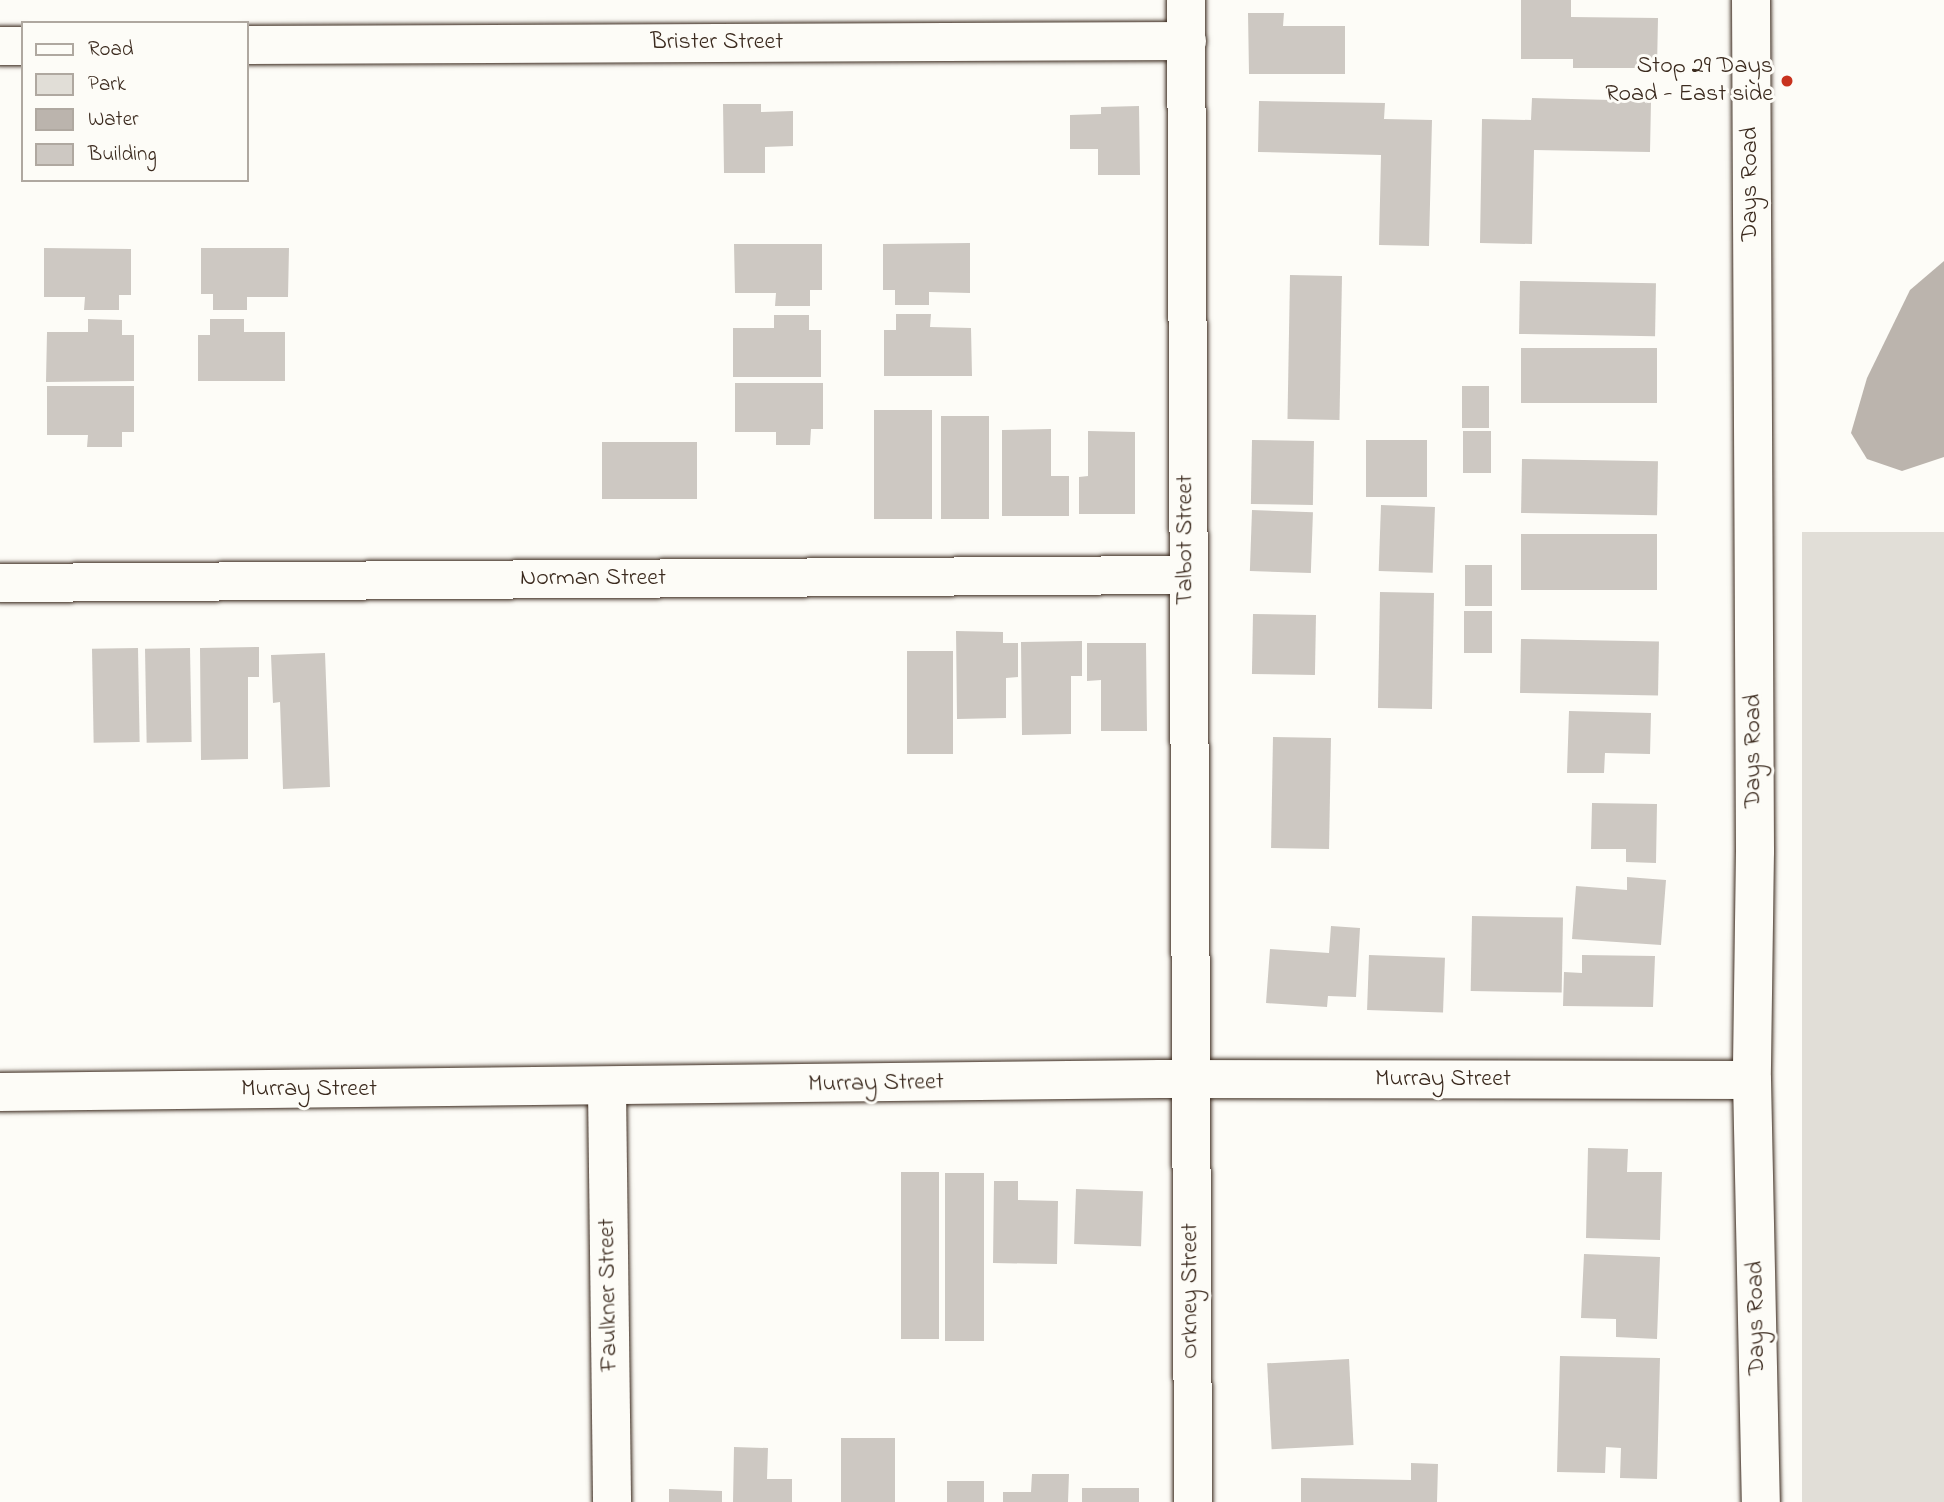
<!DOCTYPE html>
<html>
<head>
<meta charset="utf-8">
<style>
  body { margin:0 }
  #map { position:relative; width:1944px; height:1502px; overflow:hidden; background:#fdfcf7; font-family:"Indie Flower",sans-serif }
  div>[style] { position:absolute }
  [style*='--x'] { left:calc(var(--x)*1px); top:calc(var(--y)*1px); width:calc(var(--w)*1px); rotate:calc(var(--a)*1deg) }
  .green>* { inset:0; background:#e1ded7; transform-origin:0 0 }
  .water>* { inset:0; background:#bbb4ad }
  .building>* { inset:0; background:#cdc8c2; transform-origin:0 0 }
  .roads { filter:drop-shadow(0 0 2px #3b2a1e) drop-shadow(0 0 2px #3b2a1e) }
  .street>* { height:38px; margin:-19px; padding:0 19px; transform-origin:19px; border-radius:19px; background:#fdfcf7 }
  .secondary>* { height:38px; margin:-19px; padding:0 19px; transform-origin:19px; border-radius:19px; background:#fdfcf7 }
  .dots>* { width:19px; height:19px; translate:-50% -50%; box-sizing:border-box; border:4px solid #fdfcf7; border-radius:50% }
  span { translate:-50% -50%; white-space:nowrap; text-align:center; line-height:1.15; -webkit-text-stroke:6px #fdfcf7; paint-order:stroke }
  .street-label { font-size:24px; color:#3b2a1e }
  .poi-label { font-size:24px; color:#3b2a1e }
  .right { translate:-100% -50%; text-align:right }
  .legend { position:absolute; left:21px; top:21px; width:228px; height:161px; box-sizing:border-box; background:#fdfcf7; border:2px solid #afa8a0; margin:0; padding:9px 12px; list-style:none; font-size:21px; color:#3b2a1e }
  .legend li { display:flex; align-items:center; gap:14px; height:35px }
  .legend b { width:35px; border:2px solid #afa8a0 }
</style>
</head>
<body>
<div id="map">
  <div class="green">
    <i style="left:1944px;top:532px;width:970px;height:142px;rotate:90deg"></i>
  </div>
  <div class="water">
    <i style="clip-path:polygon(1944px 261px,1944px 457px,1902px 471px,1867px 459px,1851px 433px,1867px 378px,1910px 290px)"></i>
  </div>
  <div class="building">
    <i style="clip-path:polygon(1521px 0,1571px 0,1571px 17px,1658px 18px,1657px 68px,1573px 68px,1573px 59px,1521px 59px)"></i>
    <i style="clip-path:polygon(1248px 13px,1284px 13px,1283px 26px,1345px 26px,1345px 74px,1249px 74px)"></i>
    <i style="clip-path:polygon(1532px 98px,1651px 101px,1650px 152px,1534px 150px,1532px 244px,1480px 243px,1482px 119px,1531px 120px)"></i>
    <i style="clip-path:polygon(1259px 101px,1385px 103px,1384px 119px,1432px 120px,1429px 246px,1379px 245px,1381px 155px,1258px 152px)"></i>
    <i style="clip-path:polygon(723px 104px,761px 104px,761px 112px,793px 111px,793px 146px,765px 147px,765px 173px,724px 173px)"></i>
    <i style="clip-path:polygon(1139px 106px,1140px 175px,1098px 175px,1098px 149px,1070px 149px,1070px 115px,1101px 114px,1101px 107px)"></i>
    <i style="clip-path:polygon(970px 243px,970px 293px,929px 292px,929px 305px,895px 305px,895px 290px,883px 290px,883px 244px)"></i>
    <i style="clip-path:polygon(734px 244px,822px 244px,822px 290px,810px 290px,810px 306px,775px 306px,776px 293px,735px 293px)"></i>
    <i style="clip-path:polygon(44px 248px,131px 249px,131px 295px,119px 295px,119px 310px,84px 310px,85px 297px,44px 297px)"></i>
    <i style="clip-path:polygon(201px 248px,289px 248px,288px 297px,247px 297px,247px 310px,213px 310px,213px 294px,201px 294px)"></i>
    <i style="left:1290px;top:275px;width:52px;height:144px;rotate:1deg"></i>
    <i style="left:1520px;top:281px;width:136px;height:53px;rotate:1deg"></i>
    <i style="clip-path:polygon(896px 314px,931px 314px,930px 327px,971px 328px,972px 376px,884px 376px,884px 330px,896px 330px)"></i>
    <i style="clip-path:polygon(774px 315px,809px 315px,809px 330px,821px 330px,821px 377px,733px 377px,733px 328px,774px 328px)"></i>
    <i style="clip-path:polygon(88px 319px,122px 320px,122px 335px,134px 335px,134px 381px,46px 382px,47px 332px,88px 332px)"></i>
    <i style="clip-path:polygon(210px 319px,244px 319px,244px 332px,285px 332px,285px 381px,198px 381px,198px 335px,210px 335px)"></i>
    <i style="left:1521px;top:348px;width:136px;height:55px"></i>
    <i style="clip-path:polygon(735px 383px,823px 383px,823px 429px,811px 429px,810px 445px,776px 445px,776px 432px,735px 432px)"></i>
    <i style="clip-path:polygon(47px 386px,134px 386px,134px 432px,122px 432px,122px 447px,87px 447px,88px 435px,47px 435px)"></i>
    <i style="left:1462px;top:386px;width:27px;height:42px"></i>
    <i style="left:874px;top:410px;width:58px;height:109px"></i>
    <i style="left:941px;top:416px;width:48px;height:103px"></i>
    <i style="clip-path:polygon(1051px 429px,1051px 476px,1069px 476px,1069px 516px,1002px 516px,1002px 430px)"></i>
    <i style="clip-path:polygon(1088px 431px,1135px 432px,1135px 514px,1079px 514px,1079px 477px,1088px 476px)"></i>
    <i style="left:1463px;top:431px;width:28px;height:42px"></i>
    <i style="left:1252px;top:440px;width:62px;height:64px;rotate:1deg"></i>
    <i style="left:1366px;top:440px;width:61px;height:57px"></i>
    <i style="left:602px;top:442px;width:95px;height:57px"></i>
    <i style="left:1522px;top:459px;width:136px;height:54px;rotate:1deg"></i>
    <i style="left:1381px;top:505px;width:54px;height:66px;rotate:2deg"></i>
    <i style="left:1252px;top:510px;width:61px;height:61px;rotate:2deg"></i>
    <i style="left:1521px;top:534px;width:136px;height:56px"></i>
    <i style="left:1465px;top:565px;width:27px;height:41px"></i>
    <i style="left:1380px;top:592px;width:54px;height:116px;rotate:1deg"></i>
    <i style="left:1464px;top:611px;width:28px;height:42px"></i>
    <i style="left:1253px;top:614px;width:63px;height:60px;rotate:1deg"></i>
    <i style="clip-path:polygon(956px 631px,1003px 632px,1003px 643px,1018px 643px,1018px 677px,1006px 678px,1006px 718px,957px 719px)"></i>
    <i style="left:1521px;top:639px;width:138px;height:54px;rotate:1deg"></i>
    <i style="clip-path:polygon(1082px 641px,1082px 676px,1071px 676px,1071px 734px,1022px 735px,1021px 642px)"></i>
    <i style="clip-path:polygon(1087px 643px,1146px 643px,1147px 731px,1101px 731px,1101px 680px,1087px 681px)"></i>
    <i style="clip-path:polygon(259px 647px,259px 677px,248px 677px,248px 759px,201px 760px,200px 648px)"></i>
    <i style="left:138px;top:648px;width:94px;height:46px;rotate:89deg"></i>
    <i style="left:190px;top:648px;width:94px;height:45px;rotate:89deg"></i>
    <i style="left:907px;top:651px;width:46px;height:103px"></i>
    <i style="clip-path:polygon(325px 653px,330px 787px,283px 789px,280px 702px,273px 703px,271px 655px)"></i>
    <i style="clip-path:polygon(1569px 711px,1651px 713px,1650px 754px,1605px 753px,1604px 773px,1567px 773px)"></i>
    <i style="left:1273px;top:737px;width:58px;height:111px;rotate:1deg"></i>
    <i style="clip-path:polygon(1592px 803px,1657px 804px,1656px 863px,1626px 862px,1626px 849px,1591px 849px)"></i>
    <i style="clip-path:polygon(1627px 877px,1666px 880px,1661px 945px,1572px 939px,1576px 886px,1627px 890px)"></i>
    <i style="left:1472px;top:916px;width:91px;height:75px;rotate:1deg"></i>
    <i style="clip-path:polygon(1331px 926px,1360px 928px,1356px 997px,1328px 996px,1327px 1007px,1266px 1003px,1270px 949px,1329px 953px)"></i>
    <i style="left:1369px;top:955px;width:76px;height:55px;rotate:2deg"></i>
    <i style="clip-path:polygon(1582px 955px,1655px 956px,1653px 1007px,1563px 1006px,1564px 972px,1582px 973px)"></i>
    <i style="clip-path:polygon(1588px 1148px,1628px 1149px,1627px 1172px,1662px 1172px,1660px 1240px,1586px 1238px)"></i>
    <i style="left:939px;top:1172px;width:167px;height:38px;rotate:90deg"></i>
    <i style="left:945px;top:1173px;width:39px;height:168px"></i>
    <i style="clip-path:polygon(994px 1181px,1018px 1181px,1018px 1200px,1058px 1201px,1057px 1264px,993px 1263px)"></i>
    <i style="left:1076px;top:1189px;width:67px;height:55px;rotate:2deg"></i>
    <i style="clip-path:polygon(1584px 1254px,1660px 1257px,1657px 1339px,1616px 1337px,1616px 1319px,1581px 1318px)"></i>
    <i style="clip-path:polygon(1560px 1356px,1660px 1358px,1657px 1479px,1620px 1478px,1621px 1448px,1606px 1447px,1605px 1473px,1557px 1472px)"></i>
    <i style="left:1349px;top:1359px;width:86px;height:82px;rotate:87deg"></i>
    <i style="left:841px;top:1438px;width:54px;height:64px"></i>
    <i style="clip-path:polygon(734px 1447px,768px 1448px,767px 1479px,792px 1479px,792px 1502px,733px 1502px)"></i>
    <i style="clip-path:polygon(1411px 1463px,1438px 1464px,1437px 1502px,1301px 1502px,1301px 1478px,1411px 1480px)"></i>
    <i style="clip-path:polygon(1032px 1474px,1069px 1474px,1068px 1502px,1003px 1502px,1003px 1492px,1031px 1492px)"></i>
    <i style="left:947px;top:1481px;width:37px;height:21px"></i>
    <i style="left:1082px;top:1488px;width:57px;height:14px"></i>
    <i style="clip-path:polygon(669px 1489px,722px 1491px,722px 1502px,669px 1502px)"></i>
  </div>
  <div class="roads">
    <div class="street">
      <i style="--x:1186;--y:0;--w:1502;--a:89.73"></i>
      <i style="--x:247;--y:45;--w:940;--a:-0.24"></i>
      <i style="--x:0;--y:46;--w:23;--a:0"></i>
      <i style="--x:0;--y:583;--w:1186;--a:-0.39"></i>
      <i style="--x:607;--y:1088;--w:414;--a:89.3"></i>
      <i style="--x:0;--y:1092;--w:1160;--a:-0.64"></i>
      <i style="--x:1160;--y:1079;--w:592;--a:0.1"></i>
    </div>
    <div class="secondary">
      <i style="--x:1751;--y:0;--w:851;--a:89.73"></i>
      <i style="--x:1755;--y:851;--w:229;--a:90.8"></i>
      <i style="--x:1752;--y:1080;--w:422;--a:88.8"></i>
    </div>
  </div>
  <div class="dots">
    <i style="left:1787px;top:81px;background:#c8321e"></i>
  </div>
  <div class="street-label">
    <span style="left:717px;top:43px">Brister Street</span>
    <span style="left:1751px;top:184px;rotate:-90deg">Days Road</span>
    <span style="left:1186px;top:540px;rotate:-90deg">Talbot Street</span>
    <span style="left:593px;top:579px">Norman Street</span>
    <span style="left:1754px;top:751px;rotate:-90deg">Days Road</span>
    <span style="left:1443px;top:1080px">Murray Street</span>
    <span style="left:876px;top:1084px;rotate:-1deg">Murray Street</span>
    <span style="left:309px;top:1090px">Murray Street</span>
    <span style="left:1191px;top:1291px;rotate:-90deg">Orkney Street</span>
    <span style="left:609px;top:1295px;rotate:-91deg">Faulkner Street</span>
    <span style="left:1757px;top:1318px;rotate:-91deg">Days Road</span>
  </div>
  <div class="poi-label">
    <span class="right" style="left:1773px;top:81px">Stop 29 Days<br>Road - East side</span>
  </div>
  <ul class="legend">
  <li><b style="height:9px;background:#fdfcf7"></b>Road</li>
  <li><b style="height:19px;background:#e1ded7"></b>Park</li>
  <li><b style="height:19px;background:#bbb4ad"></b>Water</li>
  <li><b style="height:19px;background:#cdc8c2"></b>Building</li>
  </ul>
</div>
</body>
</html>
